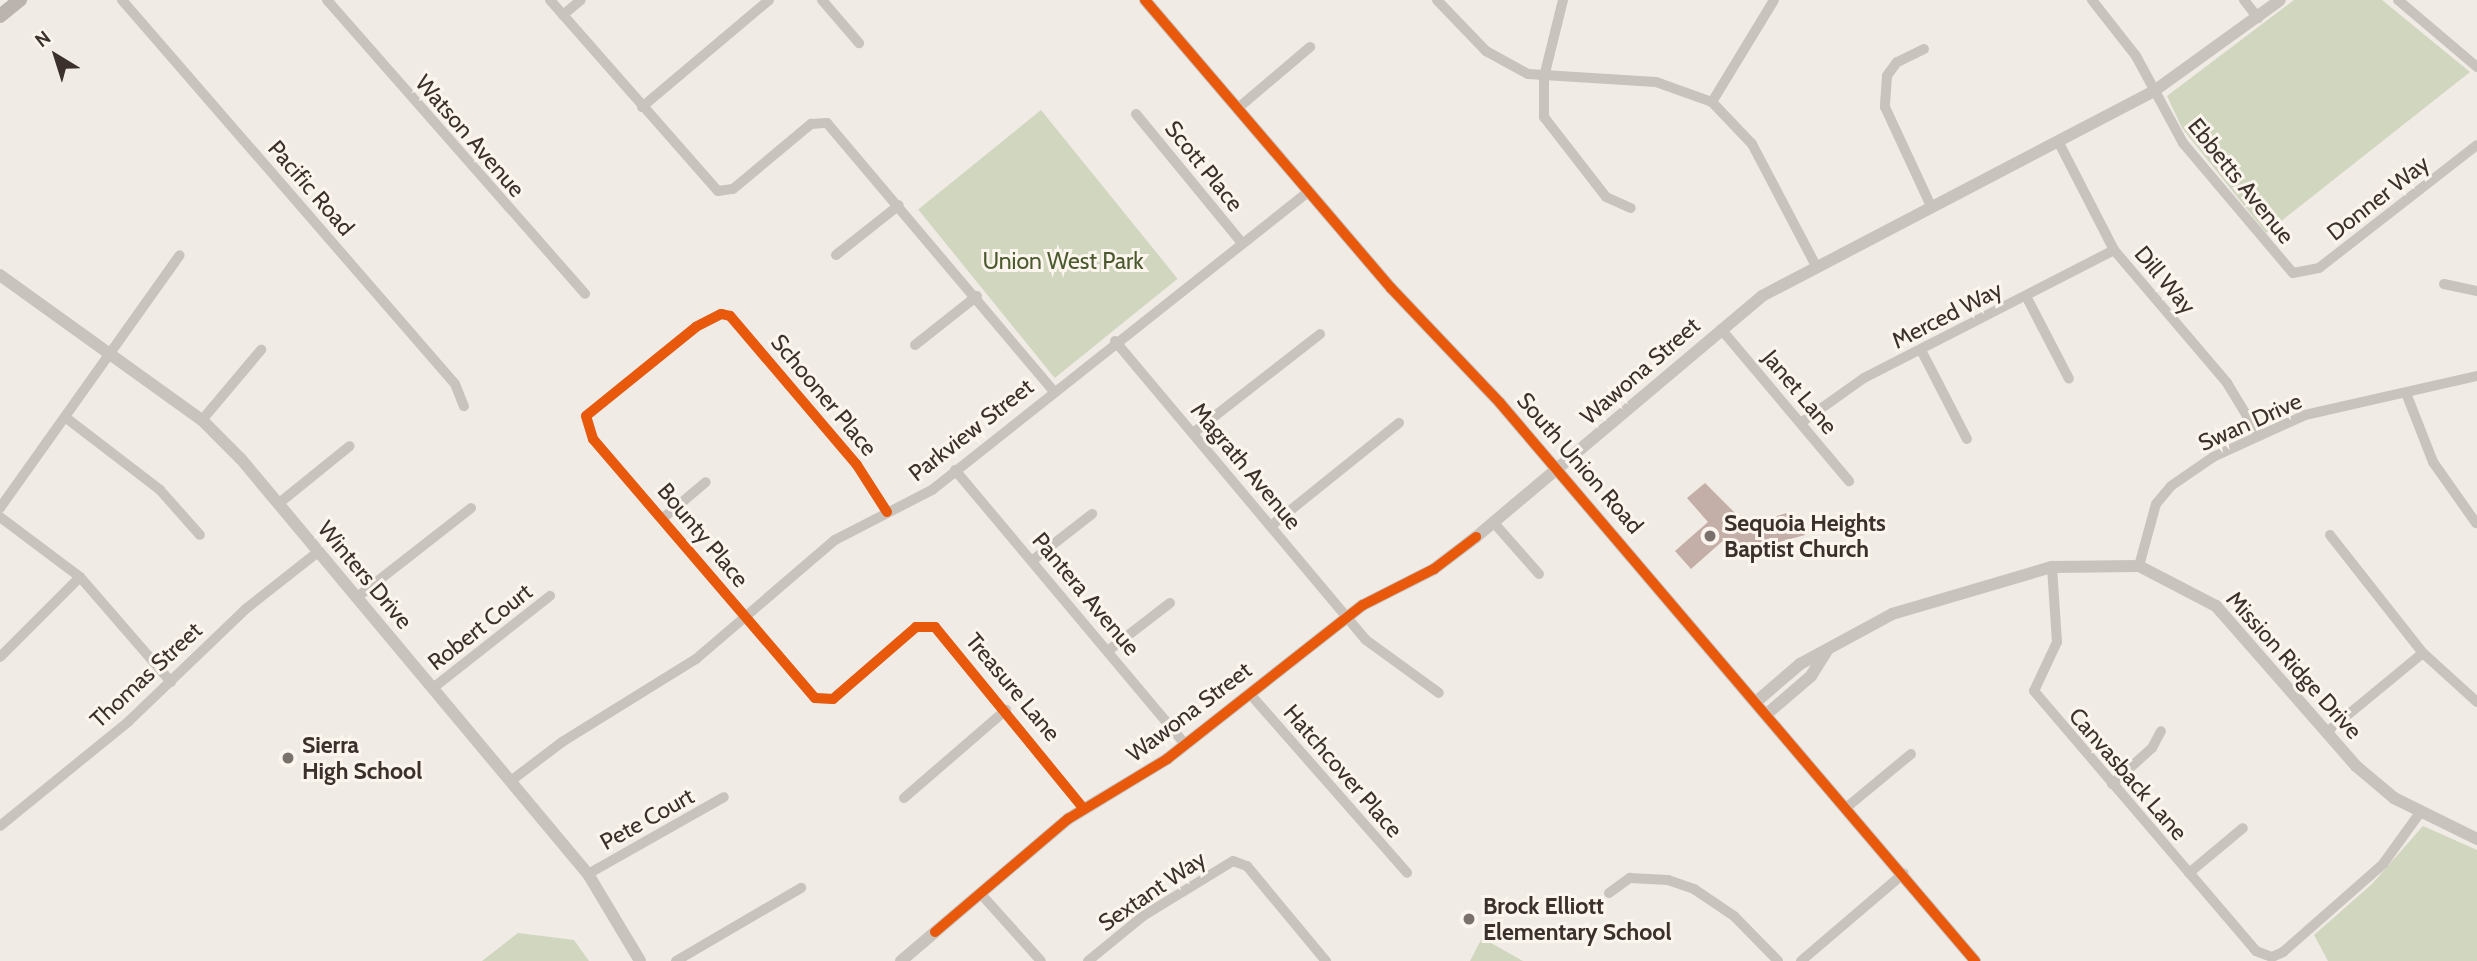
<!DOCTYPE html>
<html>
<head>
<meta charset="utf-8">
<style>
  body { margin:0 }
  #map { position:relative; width:2477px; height:961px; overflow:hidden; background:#f0ebe5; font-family:Cabin,sans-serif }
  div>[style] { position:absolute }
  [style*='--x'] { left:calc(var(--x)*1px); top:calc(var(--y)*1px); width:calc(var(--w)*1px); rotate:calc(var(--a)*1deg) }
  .green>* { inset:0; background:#d1d6bf; transform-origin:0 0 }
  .building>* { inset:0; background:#c3afa7 }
  .minor>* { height:10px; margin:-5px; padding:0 5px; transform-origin:5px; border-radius:5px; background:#c9c3be }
  .tertiary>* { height:12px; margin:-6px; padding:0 6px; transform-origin:6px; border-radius:6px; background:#c9c3be }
  .secondary>* { height:14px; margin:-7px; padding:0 7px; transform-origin:7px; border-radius:7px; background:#bab3ae }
  .cycleway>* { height:10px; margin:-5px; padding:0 5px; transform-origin:5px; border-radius:5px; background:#e8590c }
  .dots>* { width:19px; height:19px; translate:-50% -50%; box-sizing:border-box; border:4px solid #fbf5ee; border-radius:50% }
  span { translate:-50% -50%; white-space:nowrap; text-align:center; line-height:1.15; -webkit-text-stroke:6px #fbf5ee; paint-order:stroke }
  .street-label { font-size:23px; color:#3b302b }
  .park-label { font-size:23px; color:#4a5a2e }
  .poi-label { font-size:23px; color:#3b302b; font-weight:700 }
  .left { translate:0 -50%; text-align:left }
  .north { position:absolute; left:21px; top:21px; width:70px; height:70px; -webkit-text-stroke:5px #fbf5ee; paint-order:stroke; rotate:322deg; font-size:19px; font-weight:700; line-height:28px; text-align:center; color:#3b302b }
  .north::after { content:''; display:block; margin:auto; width:24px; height:32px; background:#3b302b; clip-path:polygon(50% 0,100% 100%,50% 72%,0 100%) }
</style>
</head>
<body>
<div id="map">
  <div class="green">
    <i style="clip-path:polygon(2294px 0,2382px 0,2470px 72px,2266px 233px,2182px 128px,2167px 96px)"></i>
    <i style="left:1041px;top:110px;width:217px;height:158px;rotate:51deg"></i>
    <i style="clip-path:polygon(2423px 826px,2477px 850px,2477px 961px,2328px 961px,2314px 935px,2372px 884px)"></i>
    <i style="clip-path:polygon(518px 933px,574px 940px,589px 961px,482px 961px)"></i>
    <i style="clip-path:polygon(1482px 938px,1523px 961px,1470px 961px)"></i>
  </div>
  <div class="building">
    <i style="clip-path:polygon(1705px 483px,1747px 525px,1790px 512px,1805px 535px,1756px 548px,1743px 559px,1726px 538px,1691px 569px,1675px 551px,1708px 522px,1687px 498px)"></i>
  </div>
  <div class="minor">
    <i style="--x:122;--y:0;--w:508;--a:49.07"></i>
    <i style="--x:455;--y:384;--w:24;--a:68"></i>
    <i style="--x:327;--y:0;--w:391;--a:48.7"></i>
    <i style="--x:550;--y:0;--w:254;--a:48.7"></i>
    <i style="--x:718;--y:191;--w:15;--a:-8"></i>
    <i style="--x:733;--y:189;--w:102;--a:-39.8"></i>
    <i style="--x:811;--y:124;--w:16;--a:-4"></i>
    <i style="--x:827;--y:123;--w:350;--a:49.8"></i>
    <i style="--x:822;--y:0;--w:57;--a:49.3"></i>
    <i style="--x:1437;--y:0;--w:71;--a:46.1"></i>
    <i style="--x:1486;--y:51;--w:48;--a:28.7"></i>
    <i style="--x:1528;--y:74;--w:128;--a:3.6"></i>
    <i style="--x:1656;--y:82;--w:59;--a:19.7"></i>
    <i style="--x:1712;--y:102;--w:58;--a:46.4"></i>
    <i style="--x:1752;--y:144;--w:138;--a:62.3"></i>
    <i style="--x:1563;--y:0;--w:79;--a:103.9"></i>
    <i style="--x:1544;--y:77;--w:40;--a:90"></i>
    <i style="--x:1544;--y:117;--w:101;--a:52.2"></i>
    <i style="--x:1606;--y:197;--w:27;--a:24"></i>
    <i style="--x:2092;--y:0;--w:71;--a:51.8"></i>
    <i style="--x:2136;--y:56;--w:99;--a:61.6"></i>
    <i style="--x:2183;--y:143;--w:170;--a:49.8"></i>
    <i style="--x:2293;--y:273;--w:26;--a:-11"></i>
    <i style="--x:2319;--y:268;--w:200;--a:-37.9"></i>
    <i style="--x:2244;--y:0;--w:23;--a:52"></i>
    <i style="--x:2398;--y:0;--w:104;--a:40.3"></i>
    <i style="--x:563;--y:15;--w:23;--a:-40"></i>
    <i style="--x:1924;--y:49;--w:30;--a:154"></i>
    <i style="--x:1897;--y:62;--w:17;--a:126"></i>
    <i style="--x:1887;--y:76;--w:31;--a:94"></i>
    <i style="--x:1885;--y:107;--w:109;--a:65.1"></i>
    <i style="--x:1712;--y:102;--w:119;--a:-58.7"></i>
    <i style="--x:642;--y:107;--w:166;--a:-40.1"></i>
    <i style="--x:1237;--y:109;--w:96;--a:-40.3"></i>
    <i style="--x:1136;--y:114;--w:166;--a:50.6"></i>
    <i style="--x:2058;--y:141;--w:123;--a:62.8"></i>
    <i style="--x:2114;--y:250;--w:175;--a:49.6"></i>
    <i style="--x:2227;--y:383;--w:60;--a:58.7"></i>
    <i style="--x:836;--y:255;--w:80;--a:-38.4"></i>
    <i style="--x:2444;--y:284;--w:34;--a:12"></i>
    <i style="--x:2026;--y:296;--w:93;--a:62.6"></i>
    <i style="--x:1721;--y:329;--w:199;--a:49.9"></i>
    <i style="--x:1115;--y:341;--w:390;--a:50"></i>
    <i style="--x:1366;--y:640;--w:90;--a:36"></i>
    <i style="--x:915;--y:345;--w:79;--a:-38.3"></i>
    <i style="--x:1921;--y:350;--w:100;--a:62.7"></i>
    <i style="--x:2406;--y:393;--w:74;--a:68.6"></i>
    <i style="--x:2433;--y:462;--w:75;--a:54.8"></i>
    <i style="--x:65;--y:417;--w:120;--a:37.5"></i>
    <i style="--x:160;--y:490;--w:60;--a:48.4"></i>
    <i style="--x:202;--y:420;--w:92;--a:-49.9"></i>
    <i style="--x:1802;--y:422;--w:76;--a:-35.4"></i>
    <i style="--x:1864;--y:378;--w:281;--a:-27.1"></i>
    <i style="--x:1193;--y:433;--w:161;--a:-37.9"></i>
    <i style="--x:955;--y:470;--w:358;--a:50"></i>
    <i style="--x:278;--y:504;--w:92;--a:-38.9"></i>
    <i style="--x:0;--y:508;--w:310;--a:-54.6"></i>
    <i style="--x:887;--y:512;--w:56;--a:-122.6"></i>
    <i style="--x:857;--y:465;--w:196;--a:-130.4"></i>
    <i style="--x:730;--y:316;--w:9;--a:-167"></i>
    <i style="--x:721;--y:314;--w:28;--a:153"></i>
    <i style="--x:696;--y:327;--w:141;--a:141"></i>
    <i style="--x:586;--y:416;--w:24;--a:73"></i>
    <i style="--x:593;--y:439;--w:341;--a:49.4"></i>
    <i style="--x:815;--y:698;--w:18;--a:3"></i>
    <i style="--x:833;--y:699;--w:110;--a:-40.9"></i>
    <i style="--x:916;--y:627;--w:19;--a:0"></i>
    <i style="--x:935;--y:627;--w:235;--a:50.7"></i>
    <i style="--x:0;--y:517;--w:100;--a:36.9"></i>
    <i style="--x:80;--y:577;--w:139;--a:49.1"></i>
    <i style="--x:662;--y:519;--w:57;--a:-40.1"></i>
    <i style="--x:1494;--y:523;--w:68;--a:48.6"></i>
    <i style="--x:1272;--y:525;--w:163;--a:-38.8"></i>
    <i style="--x:2330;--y:535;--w:150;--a:51.8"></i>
    <i style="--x:2423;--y:653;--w:73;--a:42.2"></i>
    <i style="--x:1033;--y:560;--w:75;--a:-37.9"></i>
    <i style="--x:2139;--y:566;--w:64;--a:-74.7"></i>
    <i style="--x:2156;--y:504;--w:23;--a:-50"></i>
    <i style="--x:2171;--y:486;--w:51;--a:-34.6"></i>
    <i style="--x:2213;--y:457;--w:101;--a:-24.5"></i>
    <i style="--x:2305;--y:415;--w:176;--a:-12.8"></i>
    <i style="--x:2052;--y:567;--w:75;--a:86.2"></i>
    <i style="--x:2057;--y:642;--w:54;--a:115.1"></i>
    <i style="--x:2034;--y:691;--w:342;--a:49.5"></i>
    <i style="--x:2256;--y:951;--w:17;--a:21"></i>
    <i style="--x:2272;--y:957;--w:12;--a:-24"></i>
    <i style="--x:2283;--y:952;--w:133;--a:-41.3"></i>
    <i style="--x:2383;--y:864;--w:62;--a:-54.2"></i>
    <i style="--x:356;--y:598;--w:146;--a:-38"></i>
    <i style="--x:1109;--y:650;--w:77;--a:-37.6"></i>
    <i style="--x:0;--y:657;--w:113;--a:-45"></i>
    <i style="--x:433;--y:688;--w:149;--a:-38.2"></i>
    <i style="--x:1250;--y:694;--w:238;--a:48.7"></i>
    <i style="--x:2327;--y:732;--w:124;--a:-39.5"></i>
    <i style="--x:512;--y:780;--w:63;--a:-37.2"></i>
    <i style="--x:562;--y:742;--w:158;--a:-31.8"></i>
    <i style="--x:696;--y:659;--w:183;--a:-40.6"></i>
    <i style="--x:835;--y:540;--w:109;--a:-27.3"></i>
    <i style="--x:932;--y:490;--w:481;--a:-38.4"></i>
    <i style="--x:2112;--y:784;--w:54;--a:-42"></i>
    <i style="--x:2152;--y:748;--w:19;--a:-62"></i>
    <i style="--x:904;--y:798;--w:135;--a:-40.8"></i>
    <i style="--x:1847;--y:807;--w:83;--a:-39.6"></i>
    <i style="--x:0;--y:826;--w:166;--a:-39.1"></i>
    <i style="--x:129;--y:721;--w:163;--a:-43.8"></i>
    <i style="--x:247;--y:608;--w:90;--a:-38.3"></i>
    <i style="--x:2189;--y:873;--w:70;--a:-39.8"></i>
    <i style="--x:588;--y:874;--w:156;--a:-29.5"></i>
    <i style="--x:980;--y:893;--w:91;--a:48.1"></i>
    <i style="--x:1609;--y:893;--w:26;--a:-36"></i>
    <i style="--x:1630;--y:878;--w:38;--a:3"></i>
    <i style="--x:1668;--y:880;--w:28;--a:19"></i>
    <i style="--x:1694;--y:889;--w:48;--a:34"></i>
    <i style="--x:1734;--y:916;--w:63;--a:45.6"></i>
    <i style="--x:676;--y:961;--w:145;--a:-30.3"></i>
    <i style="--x:1088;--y:961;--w:71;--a:-39.3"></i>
    <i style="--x:1143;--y:916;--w:105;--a:-31.4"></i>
    <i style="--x:1233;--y:861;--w:15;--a:20"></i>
    <i style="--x:1247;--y:866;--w:124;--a:50.3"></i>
    <i style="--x:1801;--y:961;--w:135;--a:-40.5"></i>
  </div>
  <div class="tertiary">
    <i style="--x:1145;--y:0;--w:379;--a:49.5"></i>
    <i style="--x:1391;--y:288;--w:158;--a:46.5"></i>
    <i style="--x:1500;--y:403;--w:733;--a:49.59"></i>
    <i style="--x:0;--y:275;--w:249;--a:35.7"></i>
    <i style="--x:202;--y:420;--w:55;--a:45"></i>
    <i style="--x:241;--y:459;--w:541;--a:50.1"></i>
    <i style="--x:588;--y:874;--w:101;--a:59.1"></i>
    <i style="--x:1757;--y:701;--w:57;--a:-40.7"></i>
    <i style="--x:1800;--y:664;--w:105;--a:-28.5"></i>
    <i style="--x:1892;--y:614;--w:167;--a:-16.4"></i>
    <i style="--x:2052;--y:567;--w:87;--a:-0.7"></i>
    <i style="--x:2139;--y:566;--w:87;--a:27.5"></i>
    <i style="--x:2216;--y:606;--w:213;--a:48.8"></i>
    <i style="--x:2356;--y:766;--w:50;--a:40.1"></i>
    <i style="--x:2394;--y:798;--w:93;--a:26.3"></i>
    <i style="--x:1768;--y:713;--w:57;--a:-40.7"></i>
    <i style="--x:1811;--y:676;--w:31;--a:-58"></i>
    <i style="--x:901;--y:961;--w:219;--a:-40.4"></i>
    <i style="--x:1068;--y:819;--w:116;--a:-31.2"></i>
    <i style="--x:1167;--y:759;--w:249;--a:-38.2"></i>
    <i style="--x:1363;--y:605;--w:80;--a:-26.9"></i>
    <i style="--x:1434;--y:569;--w:53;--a:-37.3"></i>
    <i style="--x:1476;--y:537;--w:374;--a:-40.1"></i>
    <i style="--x:1762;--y:296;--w:442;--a:-27.6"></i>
    <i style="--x:2154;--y:91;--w:155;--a:-35.8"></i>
  </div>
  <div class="secondary">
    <i style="--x:0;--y:16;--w:26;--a:-39"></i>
  </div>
  <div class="cycleway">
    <i style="--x:1145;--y:0;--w:379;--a:49.5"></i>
    <i style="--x:1391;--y:288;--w:158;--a:46.5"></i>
    <i style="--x:1500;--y:403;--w:733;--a:49.59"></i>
    <i style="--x:887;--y:512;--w:56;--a:-122.6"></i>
    <i style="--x:857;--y:465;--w:196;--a:-130.4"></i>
    <i style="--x:730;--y:316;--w:9;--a:-167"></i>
    <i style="--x:721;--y:314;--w:28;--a:153"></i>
    <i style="--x:696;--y:327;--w:141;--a:141"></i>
    <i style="--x:586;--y:416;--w:24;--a:73"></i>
    <i style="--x:593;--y:439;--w:341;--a:49.4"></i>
    <i style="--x:815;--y:698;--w:18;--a:3"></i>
    <i style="--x:833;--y:699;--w:110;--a:-40.9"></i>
    <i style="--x:916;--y:627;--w:19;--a:0"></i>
    <i style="--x:935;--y:627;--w:235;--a:50.7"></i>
    <i style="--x:935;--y:932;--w:175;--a:-40.4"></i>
    <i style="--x:1068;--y:819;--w:116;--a:-31.2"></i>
    <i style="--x:1167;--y:759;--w:249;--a:-38.2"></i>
    <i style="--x:1363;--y:605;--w:80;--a:-26.9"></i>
    <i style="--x:1434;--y:569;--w:53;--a:-37.3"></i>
  </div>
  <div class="dots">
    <i style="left:1710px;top:536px;background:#7a716c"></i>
    <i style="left:288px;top:758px;background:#7a716c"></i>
    <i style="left:1469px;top:919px;background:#7a716c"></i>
  </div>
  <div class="street-label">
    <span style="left:470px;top:136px;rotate:49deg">Watson Avenue</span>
    <span style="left:1204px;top:166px;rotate:51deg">Scott Place</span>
    <span style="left:2241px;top:181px;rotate:51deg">Ebbetts Avenue</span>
    <span style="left:311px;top:188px;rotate:49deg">Pacific Road</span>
    <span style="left:2378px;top:198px;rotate:-38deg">Donner Way</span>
    <span style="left:2165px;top:280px;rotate:50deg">Dill Way</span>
    <span style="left:1947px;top:315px;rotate:-27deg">Merced Way</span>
    <span style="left:1640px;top:371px;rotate:-41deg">Wawona Street</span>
    <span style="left:1800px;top:392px;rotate:50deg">Janet Lane</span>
    <span style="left:824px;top:395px;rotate:50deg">Schooner Place</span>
    <span style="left:2250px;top:422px;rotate:-24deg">Swan Drive</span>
    <span style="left:971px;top:430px;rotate:-38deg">Parkview Street</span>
    <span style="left:1580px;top:463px;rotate:49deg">South Union Road</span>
    <span style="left:1246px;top:466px;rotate:50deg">Magrath Avenue</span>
    <span style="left:703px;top:535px;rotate:50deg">Bounty Place</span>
    <span style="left:365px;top:575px;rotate:50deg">Winters Drive</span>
    <span style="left:1086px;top:594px;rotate:50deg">Pantera Avenue</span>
    <span style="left:480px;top:627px;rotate:-38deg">Robert Court</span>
    <span style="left:2294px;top:665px;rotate:48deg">Mission Ridge Drive</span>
    <span style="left:146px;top:675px;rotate:-43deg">Thomas Street</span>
    <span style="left:1013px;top:687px;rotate:50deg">Treasure Lane</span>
    <span style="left:1189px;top:712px;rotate:-37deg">Wawona Street</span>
    <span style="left:1343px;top:771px;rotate:49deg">Hatchcover Place</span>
    <span style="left:2128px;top:774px;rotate:49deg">Canvasback Lane</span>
    <span style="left:647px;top:819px;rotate:-29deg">Pete Court</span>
    <span style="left:1152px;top:891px;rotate:-34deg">Sextant Way</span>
  </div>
  <div class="park-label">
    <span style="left:1063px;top:261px">Union West Park</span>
  </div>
  <div class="poi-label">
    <span class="left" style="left:1724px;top:536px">Sequoia Heights<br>Baptist Church</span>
    <span class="left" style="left:302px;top:758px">Sierra<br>High School</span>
    <span class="left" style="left:1483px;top:919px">Brock Elliott<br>Elementary School</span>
  </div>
  <div class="north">N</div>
</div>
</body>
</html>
